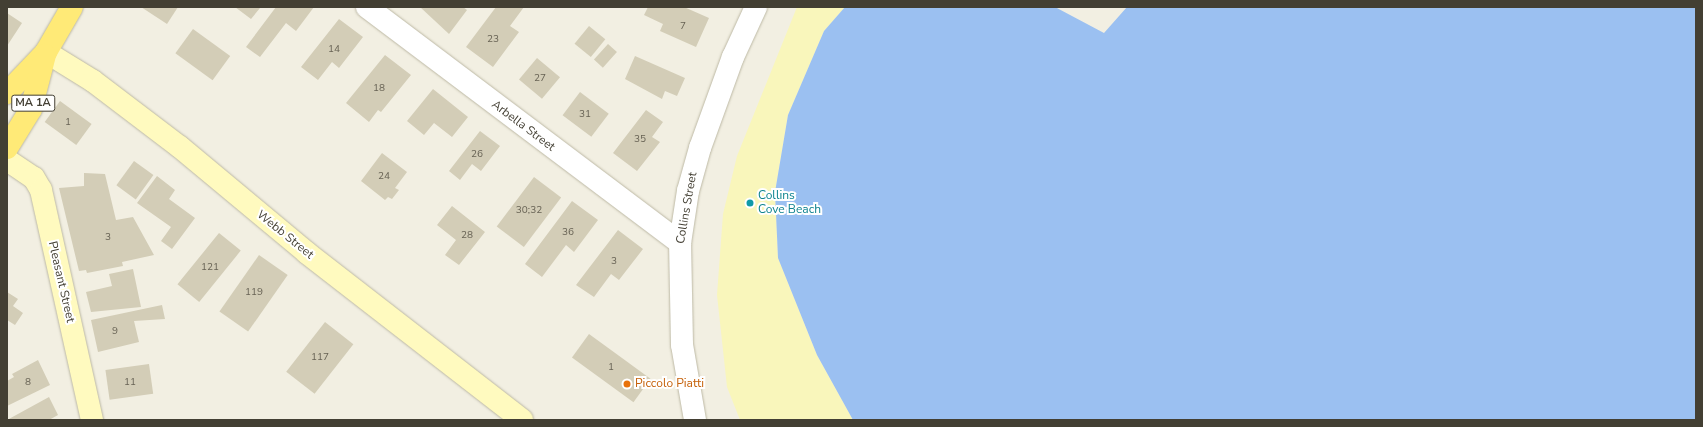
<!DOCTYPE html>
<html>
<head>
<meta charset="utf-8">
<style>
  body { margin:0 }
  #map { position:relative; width:1703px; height:427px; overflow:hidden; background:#f2efe2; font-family:"Nunito Sans",sans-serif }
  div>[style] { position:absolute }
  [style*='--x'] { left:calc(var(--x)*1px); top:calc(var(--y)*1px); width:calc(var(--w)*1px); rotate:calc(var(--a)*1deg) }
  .sand>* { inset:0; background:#f9f6bb }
  .water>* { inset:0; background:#9bc0f1 }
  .building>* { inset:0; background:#d3cdb7; transform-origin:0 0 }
  .roads { filter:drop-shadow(0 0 1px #bdb9a5) drop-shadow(0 0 1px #bdb9a5) }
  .minor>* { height:22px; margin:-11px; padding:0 11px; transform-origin:11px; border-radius:11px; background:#fff }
  .secondary>* { height:22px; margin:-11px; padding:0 11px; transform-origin:11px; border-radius:11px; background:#fffabf }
  .trunk>* { height:22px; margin:-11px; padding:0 11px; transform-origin:11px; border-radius:11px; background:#ffea77 }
  .dots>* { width:11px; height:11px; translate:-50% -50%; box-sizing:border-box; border:2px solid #fff; border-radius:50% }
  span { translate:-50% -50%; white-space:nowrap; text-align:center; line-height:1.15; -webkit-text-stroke:4px #fff; paint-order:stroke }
  .number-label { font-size:10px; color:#676254 }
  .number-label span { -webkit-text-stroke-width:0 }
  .shield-label span { padding:1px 3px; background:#fff; border:1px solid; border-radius:3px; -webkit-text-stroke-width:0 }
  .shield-label { font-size:11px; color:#433f33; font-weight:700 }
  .street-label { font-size:12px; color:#433f33 }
  .culture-label { font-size:12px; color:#0d838f }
  .left { translate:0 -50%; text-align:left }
  .food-label { font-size:12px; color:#c56008 }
  .frame { position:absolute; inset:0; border:8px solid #433f33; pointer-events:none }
</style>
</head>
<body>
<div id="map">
  <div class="sand">
    <i style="clip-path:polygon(797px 7px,845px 7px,824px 31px,788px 115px,775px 192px,778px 258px,817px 355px,853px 420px,740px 420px,727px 387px,717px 295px,723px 214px,737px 156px)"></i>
  </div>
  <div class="water">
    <i style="clip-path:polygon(845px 7px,1055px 7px,1104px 33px,1127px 7px,1696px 7px,1696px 420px,853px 420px,817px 355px,778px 258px,775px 192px,788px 115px,824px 31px)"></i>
  </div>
  <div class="building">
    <i style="clip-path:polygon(141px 7px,178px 7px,167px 24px)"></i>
    <i style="clip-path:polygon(235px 7px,265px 7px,260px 8px,251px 19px)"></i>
    <i style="clip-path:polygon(276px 7px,314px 7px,296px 31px,286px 23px,260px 57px,246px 47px)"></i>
    <i style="clip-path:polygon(420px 7px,463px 7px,467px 10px,449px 34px)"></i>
    <i style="clip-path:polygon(496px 7px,524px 7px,510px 26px,519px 32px,493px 67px,466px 47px)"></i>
    <i style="clip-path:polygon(648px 7px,684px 7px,709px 18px,696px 47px,660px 31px,663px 24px,644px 15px)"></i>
    <i style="clip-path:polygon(7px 13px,22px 23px,7px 46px)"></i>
    <i style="clip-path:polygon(339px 19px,363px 37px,339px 68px,332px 62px,318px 80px,301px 67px)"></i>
    <i style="left:589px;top:26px;width:21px;height:23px;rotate:39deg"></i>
    <i style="left:193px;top:29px;width:46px;height:30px;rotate:36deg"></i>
    <i style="left:608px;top:44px;width:12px;height:21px;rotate:42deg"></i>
    <i style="clip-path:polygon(385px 55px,411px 75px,381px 112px,378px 110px,369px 122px,346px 103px)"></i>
    <i style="clip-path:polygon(635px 56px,685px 78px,677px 96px,665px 91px,662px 99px,625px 79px)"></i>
    <i style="left:537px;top:58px;width:30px;height:28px;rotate:40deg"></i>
    <i style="clip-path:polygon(433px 89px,468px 117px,452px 137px,434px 123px,424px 135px,407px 121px)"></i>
    <i style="left:580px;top:92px;width:36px;height:29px;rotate:37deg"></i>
    <i style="left:60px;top:101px;width:39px;height:26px;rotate:36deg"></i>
    <i style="clip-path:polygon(646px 110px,663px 122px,652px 137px,660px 142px,637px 171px,613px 153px)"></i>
    <i style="clip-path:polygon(480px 131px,500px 146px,481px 171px,472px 164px,460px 180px,449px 171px)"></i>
    <i style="clip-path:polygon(382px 153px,407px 172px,395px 188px,399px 190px,392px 199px,388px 197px,385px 200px,361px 181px)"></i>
    <i style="left:134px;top:161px;width:24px;height:30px;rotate:36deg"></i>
    <i style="clip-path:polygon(84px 173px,105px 174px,116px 220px,133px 217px,154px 255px,122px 262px,123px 266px,87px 273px,86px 270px,79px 271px,59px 188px,84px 186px)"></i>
    <i style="clip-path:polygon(157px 176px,175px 190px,169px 199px,195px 218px,172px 249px,161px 241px,171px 227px,137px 203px)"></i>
    <i style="left:534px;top:177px;width:34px;height:62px;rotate:37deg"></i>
    <i style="clip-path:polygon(572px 201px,598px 220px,574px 252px,566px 245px,542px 277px,525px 264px)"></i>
    <i style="clip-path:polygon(452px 206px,485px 232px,459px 265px,445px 255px,456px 240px,437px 225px)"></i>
    <i style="clip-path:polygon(618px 230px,643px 249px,619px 280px,611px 274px,594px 297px,576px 285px)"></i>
    <i style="left:219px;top:233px;width:28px;height:66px;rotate:39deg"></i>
    <i style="left:259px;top:255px;width:35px;height:69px;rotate:35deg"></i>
    <i style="clip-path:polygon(133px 269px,141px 307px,91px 312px,86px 292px,112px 286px,109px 274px)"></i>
    <i style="clip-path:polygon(7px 292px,18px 299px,13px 306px,23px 313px,15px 325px,7px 320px)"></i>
    <i style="clip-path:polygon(162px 305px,165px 319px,134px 321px,139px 342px,98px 352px,91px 320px)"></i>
    <i style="left:325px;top:322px;width:36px;height:63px;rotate:38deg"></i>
    <i style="left:589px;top:334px;width:76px;height:29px;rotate:36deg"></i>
    <i style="clip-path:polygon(38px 360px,50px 385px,7px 406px,7px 381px,14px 377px,12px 374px)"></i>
    <i style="left:149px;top:364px;width:30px;height:44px;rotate:82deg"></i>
    <i style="clip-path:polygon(49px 397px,58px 415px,49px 420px,7px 420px)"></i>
  </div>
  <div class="roads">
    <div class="minor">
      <i style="--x:367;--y:7;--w:392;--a:37"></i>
      <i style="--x:695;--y:420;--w:76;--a:-99.8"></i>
      <i style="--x:682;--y:345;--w:102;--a:-91.1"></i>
      <i style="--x:680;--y:243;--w:53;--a:-81.3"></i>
      <i style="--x:688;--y:191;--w:45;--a:-74.4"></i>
      <i style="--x:700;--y:148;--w:97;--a:-70.1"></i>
      <i style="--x:733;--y:57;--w:55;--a:-65.3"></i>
    </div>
    <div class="secondary">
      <i style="--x:46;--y:52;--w:55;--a:31.7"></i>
      <i style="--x:93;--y:81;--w:109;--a:37.2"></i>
      <i style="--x:180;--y:147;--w:165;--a:39.8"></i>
      <i style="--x:307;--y:253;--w:272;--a:37.8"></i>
      <i style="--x:7;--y:160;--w:32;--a:34"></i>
      <i style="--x:34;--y:178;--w:14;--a:60"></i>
      <i style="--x:41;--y:190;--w:236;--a:77.5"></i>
    </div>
    <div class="trunk">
      <i style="--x:7;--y:93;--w:57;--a:-46.4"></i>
      <i style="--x:46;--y:52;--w:52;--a:-60"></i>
      <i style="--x:7;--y:148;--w:46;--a:-58.4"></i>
      <i style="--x:31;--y:109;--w:56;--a:-75.5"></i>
    </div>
  </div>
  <div class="dots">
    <i style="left:750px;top:203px;background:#0f9aa8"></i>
    <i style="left:627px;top:384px;background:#e8710a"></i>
  </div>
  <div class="number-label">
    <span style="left:683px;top:27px">7</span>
    <span style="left:493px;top:40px">23</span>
    <span style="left:334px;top:50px">14</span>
    <span style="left:540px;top:79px">27</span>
    <span style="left:379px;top:89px">18</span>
    <span style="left:585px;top:115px">31</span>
    <span style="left:68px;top:123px">1</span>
    <span style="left:640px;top:140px">35</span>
    <span style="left:477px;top:155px">26</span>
    <span style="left:384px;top:177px">24</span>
    <span style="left:529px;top:211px">30;32</span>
    <span style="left:568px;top:233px">36</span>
    <span style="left:467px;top:236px">28</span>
    <span style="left:108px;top:238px">3</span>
    <span style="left:614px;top:262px">3</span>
    <span style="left:210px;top:268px">121</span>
    <span style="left:254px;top:293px">119</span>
    <span style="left:115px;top:332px">9</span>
    <span style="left:320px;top:358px">117</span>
    <span style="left:611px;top:368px">1</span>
    <span style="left:28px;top:383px">8</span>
    <span style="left:130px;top:383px">11</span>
  </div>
  <div class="shield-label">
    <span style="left:33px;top:103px">MA 1A</span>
  </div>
  <div class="street-label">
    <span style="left:523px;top:126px;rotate:37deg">Arbella Street</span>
    <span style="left:687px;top:208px;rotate:-80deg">Collins Street</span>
    <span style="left:285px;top:235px;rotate:39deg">Webb Street</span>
    <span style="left:61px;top:282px;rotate:77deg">Pleasant Street</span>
  </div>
  <div class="culture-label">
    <span class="left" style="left:758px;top:203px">Collins<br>Cove Beach</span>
  </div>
  <div class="food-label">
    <span class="left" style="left:635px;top:384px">Piccolo Piatti</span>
  </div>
  <div class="frame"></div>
</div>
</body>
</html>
